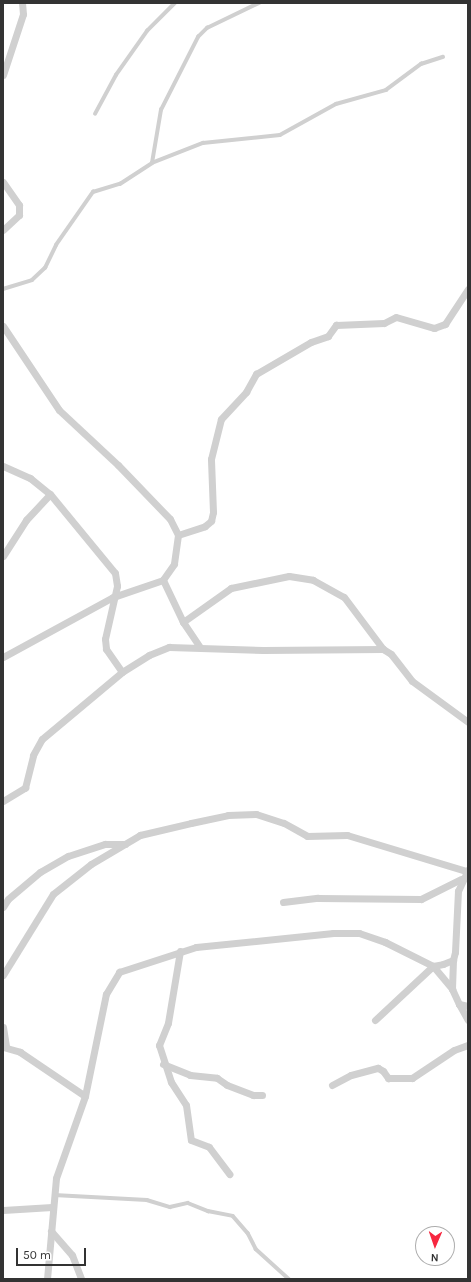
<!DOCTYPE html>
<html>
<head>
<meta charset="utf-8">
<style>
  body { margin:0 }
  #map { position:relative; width:471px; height:1282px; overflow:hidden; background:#fff; font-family:Karla,sans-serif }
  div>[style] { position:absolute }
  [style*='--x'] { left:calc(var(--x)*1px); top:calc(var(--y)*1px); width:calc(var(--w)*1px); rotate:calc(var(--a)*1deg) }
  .lane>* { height:3.5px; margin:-1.75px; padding:0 1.75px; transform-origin:1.75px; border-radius:1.75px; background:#d0d0d0 }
  .street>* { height:7px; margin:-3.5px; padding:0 3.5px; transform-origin:3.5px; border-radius:3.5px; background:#d0d0d0 }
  span { translate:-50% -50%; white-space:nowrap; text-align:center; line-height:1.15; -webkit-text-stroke:4px #fff; paint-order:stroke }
  .frame { position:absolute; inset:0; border:4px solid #333; pointer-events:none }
  .north { position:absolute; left:415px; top:1226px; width:40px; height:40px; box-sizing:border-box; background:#fff; border:1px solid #adadad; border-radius:50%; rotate:182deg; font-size:11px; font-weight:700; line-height:16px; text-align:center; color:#333 }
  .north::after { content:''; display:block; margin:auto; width:14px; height:18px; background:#f72740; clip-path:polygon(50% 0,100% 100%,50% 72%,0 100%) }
  .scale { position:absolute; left:16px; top:1248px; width:70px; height:18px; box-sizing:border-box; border:2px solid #333; border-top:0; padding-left:5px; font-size:12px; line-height:14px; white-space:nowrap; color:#333; -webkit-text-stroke:3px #fff; paint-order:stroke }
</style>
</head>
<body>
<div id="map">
  <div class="lane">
    <i style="--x:95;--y:114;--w:44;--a:-61.7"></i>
    <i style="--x:116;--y:75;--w:54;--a:-54.8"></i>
    <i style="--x:147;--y:31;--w:40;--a:-45"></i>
    <i style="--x:152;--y:163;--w:54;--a:-80.4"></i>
    <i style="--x:161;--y:110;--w:82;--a:-63.1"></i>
    <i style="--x:198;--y:37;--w:13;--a:-45"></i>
    <i style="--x:207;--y:28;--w:58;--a:-25.7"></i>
    <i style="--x:3;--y:289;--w:30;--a:-17"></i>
    <i style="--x:32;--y:280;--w:18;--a:-43"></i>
    <i style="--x:45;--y:268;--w:25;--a:-64"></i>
    <i style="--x:56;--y:245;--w:65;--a:-55.1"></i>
    <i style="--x:93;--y:192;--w:28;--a:-17"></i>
    <i style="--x:120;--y:184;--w:38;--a:-33"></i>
    <i style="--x:152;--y:163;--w:55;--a:-21.4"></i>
    <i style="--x:203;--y:143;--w:77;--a:-5.9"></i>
    <i style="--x:280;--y:135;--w:64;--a:-29"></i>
    <i style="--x:336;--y:104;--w:52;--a:-15.6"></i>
    <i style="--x:386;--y:90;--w:44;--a:-36.6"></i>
    <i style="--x:421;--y:64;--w:23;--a:-18"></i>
    <i style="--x:54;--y:1195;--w:93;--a:3.1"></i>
    <i style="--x:147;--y:1200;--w:24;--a:17"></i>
    <i style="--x:170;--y:1207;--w:18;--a:-13"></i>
    <i style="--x:188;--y:1203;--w:22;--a:22"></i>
    <i style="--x:208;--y:1211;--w:25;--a:11"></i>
    <i style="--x:233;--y:1216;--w:23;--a:49"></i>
    <i style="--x:248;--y:1233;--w:18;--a:63"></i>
    <i style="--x:256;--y:1249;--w:45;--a:42.3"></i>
  </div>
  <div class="street">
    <i style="--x:3;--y:75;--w:64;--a:-71.8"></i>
    <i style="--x:23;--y:14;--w:11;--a:-95"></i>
    <i style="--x:3;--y:182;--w:28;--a:55"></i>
    <i style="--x:19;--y:205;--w:10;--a:90"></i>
    <i style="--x:19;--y:215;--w:22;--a:137"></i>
    <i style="--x:3;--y:326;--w:101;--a:56.3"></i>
    <i style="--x:59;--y:410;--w:81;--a:43"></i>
    <i style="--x:118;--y:465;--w:75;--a:46.1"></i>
    <i style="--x:170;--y:519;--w:18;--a:63"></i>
    <i style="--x:178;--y:535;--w:29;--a:98"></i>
    <i style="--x:174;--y:564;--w:19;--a:125"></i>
    <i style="--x:163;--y:580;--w:53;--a:161.2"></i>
    <i style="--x:113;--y:597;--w:125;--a:151.4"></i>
    <i style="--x:3;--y:466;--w:30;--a:24"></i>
    <i style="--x:30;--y:478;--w:26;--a:39"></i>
    <i style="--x:50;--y:494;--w:102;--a:50.6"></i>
    <i style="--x:115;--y:573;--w:13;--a:81"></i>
    <i style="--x:117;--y:586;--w:54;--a:102.8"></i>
    <i style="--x:105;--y:639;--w:10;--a:84"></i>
    <i style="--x:106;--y:649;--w:28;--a:55"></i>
    <i style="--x:178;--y:535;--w:28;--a:-18"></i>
    <i style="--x:205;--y:526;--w:8;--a:-40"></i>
    <i style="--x:211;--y:521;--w:9;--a:-77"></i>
    <i style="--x:213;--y:512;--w:53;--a:-92.2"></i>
    <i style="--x:211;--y:459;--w:41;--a:-76"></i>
    <i style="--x:221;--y:419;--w:37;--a:-47"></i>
    <i style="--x:246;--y:392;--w:21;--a:-61"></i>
    <i style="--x:256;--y:374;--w:64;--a:-30.2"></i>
    <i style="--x:311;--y:342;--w:18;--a:-19"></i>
    <i style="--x:328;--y:336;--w:14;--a:-54"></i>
    <i style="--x:336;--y:325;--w:48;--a:-2.4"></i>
    <i style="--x:384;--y:323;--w:13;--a:-27"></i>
    <i style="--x:396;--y:317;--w:40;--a:16"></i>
    <i style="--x:434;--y:328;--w:12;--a:-20"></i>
    <i style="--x:445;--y:324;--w:42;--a:-56.7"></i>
    <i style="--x:3;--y:556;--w:43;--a:-57.4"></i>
    <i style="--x:26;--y:520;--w:35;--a:-47"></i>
    <i style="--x:163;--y:580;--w:47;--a:64.5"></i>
    <i style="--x:183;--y:622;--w:30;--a:56"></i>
    <i style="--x:183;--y:622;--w:59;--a:-35.3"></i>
    <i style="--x:231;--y:588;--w:59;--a:-11.7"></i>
    <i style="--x:289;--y:576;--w:24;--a:9"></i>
    <i style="--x:313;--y:580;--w:35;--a:29"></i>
    <i style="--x:344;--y:597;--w:65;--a:53.1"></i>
    <i style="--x:3;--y:801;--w:26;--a:-31"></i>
    <i style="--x:25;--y:788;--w:34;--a:-76"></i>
    <i style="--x:33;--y:755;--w:18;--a:-61"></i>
    <i style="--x:42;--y:739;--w:104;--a:-39.9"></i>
    <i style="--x:122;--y:672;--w:32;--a:-32"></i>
    <i style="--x:149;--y:655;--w:22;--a:-22"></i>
    <i style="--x:169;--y:647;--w:94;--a:1.8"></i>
    <i style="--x:263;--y:650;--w:120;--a:-0.5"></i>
    <i style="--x:383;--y:649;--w:9;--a:32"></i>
    <i style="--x:391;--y:654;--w:34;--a:52"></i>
    <i style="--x:412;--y:681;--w:69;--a:36.2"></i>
    <i style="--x:283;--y:902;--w:35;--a:-7"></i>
    <i style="--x:318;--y:898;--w:103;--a:0.6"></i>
    <i style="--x:421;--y:899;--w:45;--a:-26.6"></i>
    <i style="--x:3;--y:907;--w:9;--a:-58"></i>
    <i style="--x:8;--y:899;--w:42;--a:-40.2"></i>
    <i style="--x:40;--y:872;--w:32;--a:-30"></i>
    <i style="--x:68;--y:856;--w:39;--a:-18"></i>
    <i style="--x:105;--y:844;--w:20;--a:0"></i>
    <i style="--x:180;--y:951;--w:73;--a:99.5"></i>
    <i style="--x:168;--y:1023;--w:24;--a:112"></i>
    <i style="--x:159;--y:1045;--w:39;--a:72"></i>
    <i style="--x:171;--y:1082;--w:27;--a:57"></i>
    <i style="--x:186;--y:1105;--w:35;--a:82"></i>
    <i style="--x:191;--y:1140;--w:19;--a:21"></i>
    <i style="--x:209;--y:1147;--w:34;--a:53"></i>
    <i style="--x:453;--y:960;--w:29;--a:92"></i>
    <i style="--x:452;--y:989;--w:17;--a:65"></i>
    <i style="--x:459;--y:1004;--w:9;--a:13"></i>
    <i style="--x:3;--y:975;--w:95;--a:-58.3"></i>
    <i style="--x:53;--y:894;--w:48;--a:-38.3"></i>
    <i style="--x:91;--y:864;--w:57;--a:-30.6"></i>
    <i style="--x:140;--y:835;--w:52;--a:-13.2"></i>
    <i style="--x:191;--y:823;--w:38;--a:-12"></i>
    <i style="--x:228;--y:815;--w:28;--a:-2"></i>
    <i style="--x:256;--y:814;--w:29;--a:18"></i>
    <i style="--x:284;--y:823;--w:26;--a:29"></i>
    <i style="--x:307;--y:836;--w:40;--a:-1.4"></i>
    <i style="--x:347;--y:835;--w:124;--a:16.8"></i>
    <i style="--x:459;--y:1004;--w:18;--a:61"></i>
    <i style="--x:375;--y:1020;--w:79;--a:-43"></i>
    <i style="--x:433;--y:966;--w:30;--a:50"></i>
    <i style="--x:3;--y:1027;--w:20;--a:81"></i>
    <i style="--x:3;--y:1047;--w:18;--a:16"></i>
    <i style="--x:20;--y:1052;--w:78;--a:34.1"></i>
    <i style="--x:163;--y:1064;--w:29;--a:22"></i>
    <i style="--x:190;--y:1075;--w:27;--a:6"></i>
    <i style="--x:217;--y:1078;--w:12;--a:35"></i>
    <i style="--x:227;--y:1085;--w:28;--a:21"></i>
    <i style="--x:253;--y:1095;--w:9;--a:0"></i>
    <i style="--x:332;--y:1085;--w:21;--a:-28"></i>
    <i style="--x:351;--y:1075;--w:28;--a:-15"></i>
    <i style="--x:378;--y:1068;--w:6;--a:31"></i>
    <i style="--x:383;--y:1071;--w:9;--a:54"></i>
    <i style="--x:388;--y:1078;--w:24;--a:0"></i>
    <i style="--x:412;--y:1078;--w:50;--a:-33.7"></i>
    <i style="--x:454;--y:1050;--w:15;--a:-20"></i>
    <i style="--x:3;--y:1210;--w:49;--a:-3.5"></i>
    <i style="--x:51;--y:1231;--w:32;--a:49"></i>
    <i style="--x:72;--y:1255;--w:26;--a:69"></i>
    <i style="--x:47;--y:1279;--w:101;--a:-84.9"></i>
    <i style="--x:56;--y:1178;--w:87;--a:-70.5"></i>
    <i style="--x:85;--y:1096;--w:104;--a:-78.4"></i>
    <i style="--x:106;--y:994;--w:26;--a:-59"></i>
    <i style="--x:119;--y:972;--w:81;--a:-18"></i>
    <i style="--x:196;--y:947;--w:138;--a:-5.8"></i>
    <i style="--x:333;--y:933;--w:26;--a:0"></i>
    <i style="--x:359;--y:933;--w:28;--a:19"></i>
    <i style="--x:385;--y:942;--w:54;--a:26.6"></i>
    <i style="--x:433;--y:966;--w:10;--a:-11"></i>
    <i style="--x:443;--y:964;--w:11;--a:-22"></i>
    <i style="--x:453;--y:960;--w:8;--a:-76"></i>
    <i style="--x:455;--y:952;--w:61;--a:-87.2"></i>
    <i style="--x:458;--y:891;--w:23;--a:-65"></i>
  </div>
  <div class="frame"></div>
  <div class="north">N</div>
  <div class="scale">50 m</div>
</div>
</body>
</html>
